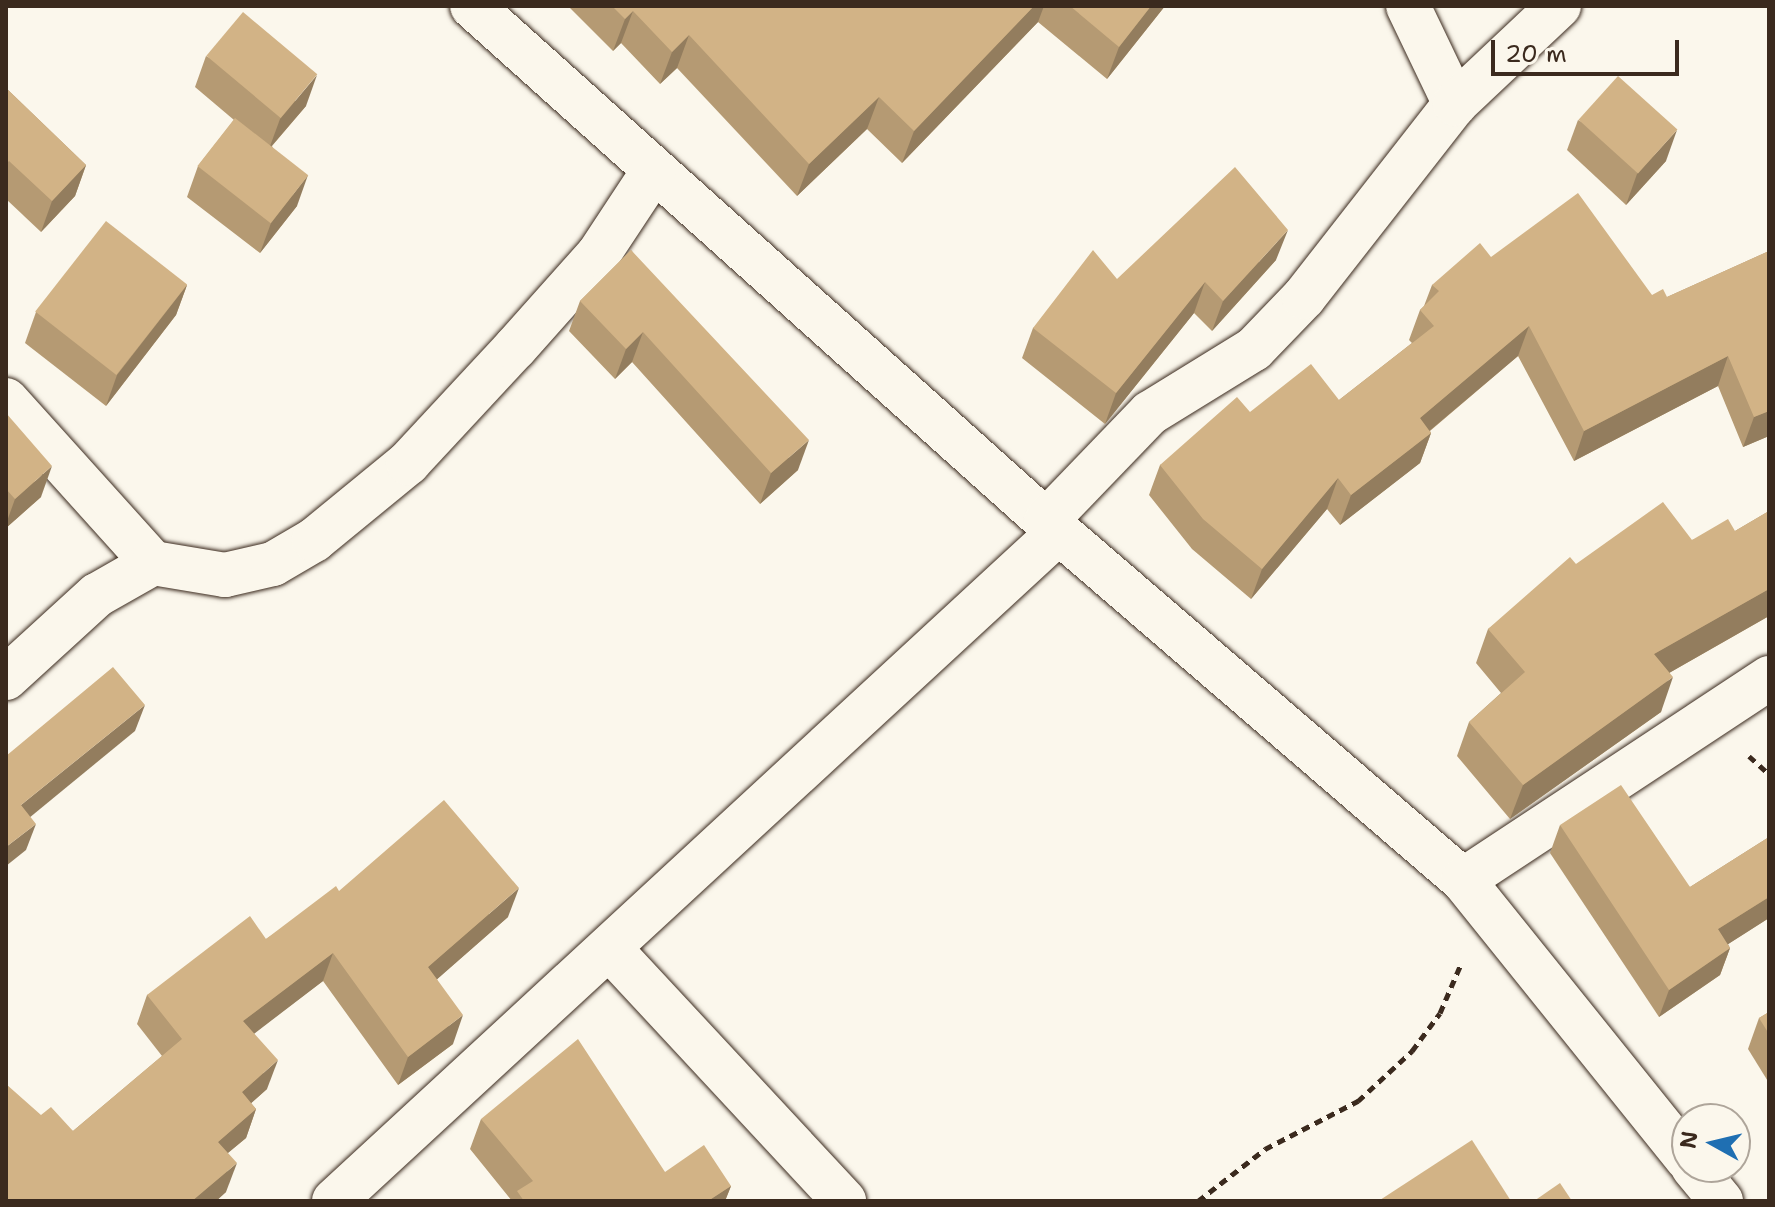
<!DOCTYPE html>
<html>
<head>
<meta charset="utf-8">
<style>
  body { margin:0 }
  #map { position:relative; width:1775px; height:1207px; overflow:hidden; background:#fbf7ec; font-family:"Shantell Sans",sans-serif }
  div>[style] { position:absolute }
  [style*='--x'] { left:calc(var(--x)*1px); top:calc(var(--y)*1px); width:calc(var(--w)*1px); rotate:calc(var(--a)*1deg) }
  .path>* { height:5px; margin-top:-2.5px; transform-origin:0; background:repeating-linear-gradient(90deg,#3b2a1e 0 8px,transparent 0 14px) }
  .roads { filter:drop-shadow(0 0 2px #3b2a1e) drop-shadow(0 0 2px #3b2a1e) }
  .minor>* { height:44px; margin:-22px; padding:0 22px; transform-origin:22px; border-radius:22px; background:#fbf7ec }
  .wall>* { inset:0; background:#b59a73 }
  .shaded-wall>* { inset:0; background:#937d5e }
  .building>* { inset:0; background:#d2b386; transform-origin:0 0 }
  span { translate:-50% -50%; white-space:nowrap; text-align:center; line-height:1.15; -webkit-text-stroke:7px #fbf7ec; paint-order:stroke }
  .frame { position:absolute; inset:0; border:8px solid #3b2a1e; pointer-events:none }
  .north { position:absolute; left:1671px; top:1103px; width:80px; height:80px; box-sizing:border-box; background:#fbf7ec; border:2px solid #aea59a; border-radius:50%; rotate:278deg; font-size:22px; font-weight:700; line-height:32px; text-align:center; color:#3b2a1e }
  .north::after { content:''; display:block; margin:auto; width:28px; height:36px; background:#1f6fb2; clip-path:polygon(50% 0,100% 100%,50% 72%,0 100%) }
  .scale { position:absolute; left:1491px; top:40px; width:188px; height:36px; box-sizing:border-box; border:4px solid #3b2a1e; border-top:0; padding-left:10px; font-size:24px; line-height:28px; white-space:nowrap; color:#3b2a1e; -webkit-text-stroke:6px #fbf7ec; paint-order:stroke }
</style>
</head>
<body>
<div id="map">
  <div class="path">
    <i style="--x:1749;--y:756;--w:27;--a:42"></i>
    <i style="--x:1198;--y:1201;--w:85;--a:-37.8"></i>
    <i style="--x:1265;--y:1149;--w:105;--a:-27.3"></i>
    <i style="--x:1358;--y:1101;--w:74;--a:-42.8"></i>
    <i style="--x:1412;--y:1051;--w:47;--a:-53.6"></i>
    <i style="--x:1440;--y:1013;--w:53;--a:-66.8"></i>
  </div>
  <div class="roads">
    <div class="minor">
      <i style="--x:472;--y:6;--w:771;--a:41.9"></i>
      <i style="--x:1046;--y:521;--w:550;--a:40.73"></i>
      <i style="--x:1463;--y:880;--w:358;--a:51.2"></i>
      <i style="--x:1408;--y:6;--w:109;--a:64.4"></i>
      <i style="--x:6;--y:400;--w:219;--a:48"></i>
      <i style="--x:1046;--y:521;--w:150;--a:-46.1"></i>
      <i style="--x:1150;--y:413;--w:122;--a:-31.6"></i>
      <i style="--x:1254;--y:349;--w:72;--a:-46.1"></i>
      <i style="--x:1304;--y:297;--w:245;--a:-52"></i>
      <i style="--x:1455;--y:104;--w:143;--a:-43.3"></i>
      <i style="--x:6;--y:678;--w:123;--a:-42.4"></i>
      <i style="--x:97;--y:595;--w:64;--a:-29.7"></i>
      <i style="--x:153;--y:563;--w:73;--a:9.5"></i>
      <i style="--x:225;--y:575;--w:49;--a:-12.9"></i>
      <i style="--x:273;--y:564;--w:48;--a:-30.3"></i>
      <i style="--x:314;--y:540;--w:122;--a:-39.3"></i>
      <i style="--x:408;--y:463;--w:157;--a:-47.1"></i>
      <i style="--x:515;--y:348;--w:125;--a:-48.3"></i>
      <i style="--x:598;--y:255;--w:102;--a:-56.6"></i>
      <i style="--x:1463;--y:880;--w:367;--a:-33.4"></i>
      <i style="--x:610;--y:949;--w:344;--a:47.1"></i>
      <i style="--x:1693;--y:1167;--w:44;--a:50.5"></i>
      <i style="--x:334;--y:1201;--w:987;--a:-42.7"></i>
    </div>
  </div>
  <div class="wall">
    <i style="clip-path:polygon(568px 6px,1165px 6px,1107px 79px,1038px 22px,902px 163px,867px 129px,797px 196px,677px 68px,660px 84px,621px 43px,613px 51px)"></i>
    <i style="clip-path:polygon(206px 56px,306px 106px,272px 146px,297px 206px,260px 253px,187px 197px,198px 166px,234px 120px,195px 87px)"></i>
    <i style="clip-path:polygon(6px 88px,86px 165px,75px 196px,41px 232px,6px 199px)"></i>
    <i style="clip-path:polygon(1578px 120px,1666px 161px,1626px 205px,1567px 150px)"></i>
    <i style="clip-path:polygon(631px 250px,798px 470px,760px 504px,632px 362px,615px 379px,569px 331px,580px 301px)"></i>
    <i style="clip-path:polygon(1769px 251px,1769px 436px,1743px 447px,1718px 386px,1574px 461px,1518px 356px,1430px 431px,1431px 433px,1420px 463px,1340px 525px,1327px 509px,1251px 599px,1192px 549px,1149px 495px,1160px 465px,1250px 412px,1339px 400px,1412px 343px,1409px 340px,1420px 310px,1424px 306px,1432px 285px,1491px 257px,1652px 295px,1667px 297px)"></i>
    <i style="clip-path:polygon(1276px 260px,1212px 331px,1194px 313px,1105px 424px,1022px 358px,1033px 328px,1117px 279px)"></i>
    <i style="clip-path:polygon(187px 285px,176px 315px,106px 406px,25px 343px,36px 312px)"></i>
    <i style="clip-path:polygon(6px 413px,41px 497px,6px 528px)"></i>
    <i style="clip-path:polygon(1769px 511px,1769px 616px,1669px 673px,1661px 712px,1510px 819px,1457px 756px,1469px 722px,1501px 693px,1476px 663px,1488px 629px,1576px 564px,1735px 531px)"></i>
    <i style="clip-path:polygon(1560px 825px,1690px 887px,1769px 837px,1769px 918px,1728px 944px,1730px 948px,1720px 975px,1659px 1017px,1550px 853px)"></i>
    <i style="clip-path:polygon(339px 891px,508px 917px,437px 979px,453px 1044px,398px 1085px,323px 981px,254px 1033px,267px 1089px,251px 1103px,256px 1109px,246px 1138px,228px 1153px,226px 1192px,216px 1201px,6px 1201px,41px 1115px,73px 1131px,162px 1056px,137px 1024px,147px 995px,266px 939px)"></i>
    <i style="clip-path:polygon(1769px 1012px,1769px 1083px,1748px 1049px,1759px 1018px)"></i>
    <i style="clip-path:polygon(481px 1119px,665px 1172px,731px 1186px,725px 1201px,512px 1201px,470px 1149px)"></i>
  </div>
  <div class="shaded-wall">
    <i style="clip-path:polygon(1034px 6px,1044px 6px,1038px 22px,902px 163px,914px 131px)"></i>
    <i style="clip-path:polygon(1151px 6px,1165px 6px,1107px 79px,1119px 47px)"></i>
    <i style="clip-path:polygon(633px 11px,621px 43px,613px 51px,625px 19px)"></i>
    <i style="clip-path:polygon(689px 35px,677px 68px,660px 84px,672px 52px)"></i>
    <i style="clip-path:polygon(317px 75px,306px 106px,269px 149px,280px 119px)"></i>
    <i style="clip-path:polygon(879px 97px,867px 129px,797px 196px,809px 164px)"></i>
    <i style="clip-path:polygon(1677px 130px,1666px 161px,1626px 205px,1637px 174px)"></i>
    <i style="clip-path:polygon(86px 165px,75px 196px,41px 232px,52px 201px)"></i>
    <i style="clip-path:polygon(308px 175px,297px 206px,260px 253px,271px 223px)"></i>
    <i style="clip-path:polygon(1288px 230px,1276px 260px,1212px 331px,1223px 301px)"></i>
    <i style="clip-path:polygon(1205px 282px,1194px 313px,1105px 424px,1116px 393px)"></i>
    <i style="clip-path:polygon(187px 285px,176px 315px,106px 406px,117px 375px)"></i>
    <i style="clip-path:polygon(1529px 326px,1518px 356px,1409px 448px,1420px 418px)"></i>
    <i style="clip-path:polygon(643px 332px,632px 362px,615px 379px,626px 349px)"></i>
    <i style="clip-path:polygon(1728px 356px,1718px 386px,1574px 461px,1584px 431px)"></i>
    <i style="clip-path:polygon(1769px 411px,1769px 436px,1743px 447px,1754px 417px)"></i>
    <i style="clip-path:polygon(1431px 433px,1420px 463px,1340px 525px,1351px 495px)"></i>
    <i style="clip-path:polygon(809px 440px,798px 470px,760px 504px,771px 473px)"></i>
    <i style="clip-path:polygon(52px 466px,41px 497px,6px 528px,6px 524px,15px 499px)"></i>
    <i style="clip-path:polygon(1338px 478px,1327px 509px,1251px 599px,1262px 569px)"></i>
    <i style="clip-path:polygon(1769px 589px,1769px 616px,1641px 689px,1654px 654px)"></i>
    <i style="clip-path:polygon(1673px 677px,1661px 712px,1510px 819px,1523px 785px)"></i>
    <i style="clip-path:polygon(145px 705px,135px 731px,12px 832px,21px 805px)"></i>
    <i style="clip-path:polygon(36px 824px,26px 850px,6px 866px,6px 847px)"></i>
    <i style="clip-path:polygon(519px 888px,508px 917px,418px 996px,428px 967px)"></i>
    <i style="clip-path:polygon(1769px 897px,1769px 918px,1708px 957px,1718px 929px)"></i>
    <i style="clip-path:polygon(1730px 948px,1720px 975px,1659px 1017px,1669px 990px)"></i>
    <i style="clip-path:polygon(333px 953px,323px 981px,233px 1050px,243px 1021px)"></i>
    <i style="clip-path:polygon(463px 1015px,453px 1044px,398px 1085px,408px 1057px)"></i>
    <i style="clip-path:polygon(278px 1060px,267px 1089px,231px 1121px,242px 1092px)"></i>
    <i style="clip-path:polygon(256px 1109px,246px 1138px,207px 1170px,218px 1142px)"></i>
    <i style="clip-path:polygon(237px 1163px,226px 1192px,216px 1201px,192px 1201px)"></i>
    <i style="clip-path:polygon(731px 1186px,725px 1201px,708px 1201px)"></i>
  </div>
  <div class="building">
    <i style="clip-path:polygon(612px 6px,1034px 6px,914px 131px,879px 97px,809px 164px,689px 35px,672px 52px,633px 11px,625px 19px)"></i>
    <i style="clip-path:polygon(1070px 6px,1151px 6px,1119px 47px)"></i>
    <i style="left:243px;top:12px;width:97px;height:57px;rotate:40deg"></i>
    <i style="left:1618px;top:76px;width:80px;height:59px;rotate:42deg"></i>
    <i style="clip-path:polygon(6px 88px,86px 165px,52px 201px,9px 161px,6px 164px)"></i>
    <i style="left:235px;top:118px;width:93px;height:61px;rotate:38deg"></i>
    <i style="clip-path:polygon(1235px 167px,1288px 230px,1223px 301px,1205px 282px,1116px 393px,1033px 328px,1093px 250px,1117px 279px)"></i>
    <i style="clip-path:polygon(1578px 193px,1652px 295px,1663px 289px,1667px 297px,1769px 251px,1769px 411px,1754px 417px,1728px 356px,1584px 431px,1529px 326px,1420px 418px,1431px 433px,1351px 495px,1338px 478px,1262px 569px,1203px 519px,1160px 465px,1237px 397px,1250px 412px,1311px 364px,1339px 400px,1434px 326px,1420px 310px,1439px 291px,1432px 285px,1480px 243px,1491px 257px)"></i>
    <i style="left:106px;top:221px;width:103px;height:115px;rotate:38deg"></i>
    <i style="clip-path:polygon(631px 250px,809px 440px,771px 473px,643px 332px,626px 349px,580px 301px)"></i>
    <i style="clip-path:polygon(6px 413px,52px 466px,15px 499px,6px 489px)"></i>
    <i style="clip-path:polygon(1663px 502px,1692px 540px,1728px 519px,1735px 531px,1769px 511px,1769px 589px,1654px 654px,1673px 677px,1523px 785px,1469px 722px,1525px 672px,1488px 629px,1570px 557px,1576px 564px)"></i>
    <i style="clip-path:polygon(113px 667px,145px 705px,21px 805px,36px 824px,6px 847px,6px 756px)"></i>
    <i style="clip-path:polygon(1621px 785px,1690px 887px,1769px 837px,1769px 897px,1718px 929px,1730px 948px,1669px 990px,1560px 825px)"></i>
    <i style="clip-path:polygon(444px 800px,519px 888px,428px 967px,463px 1015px,408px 1057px,333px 953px,243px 1021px,278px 1060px,242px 1092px,256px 1109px,218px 1142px,237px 1163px,192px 1201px,6px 1201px,6px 1084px,41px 1115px,51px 1107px,73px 1131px,182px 1039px,147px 995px,250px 916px,266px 939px,336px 886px,339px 891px)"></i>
    <i style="clip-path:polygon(1769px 1012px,1769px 1034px,1759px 1018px)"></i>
    <i style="clip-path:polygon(578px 1039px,665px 1172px,704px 1145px,731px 1186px,708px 1201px,524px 1201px,517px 1191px,533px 1181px,481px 1119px)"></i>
    <i style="clip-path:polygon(1472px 1140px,1511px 1201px,1381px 1201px,1380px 1200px)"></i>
    <i style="clip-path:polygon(1560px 1183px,1572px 1201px,1534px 1201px)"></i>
  </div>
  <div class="frame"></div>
  <div class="north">N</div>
  <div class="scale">20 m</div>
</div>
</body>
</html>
